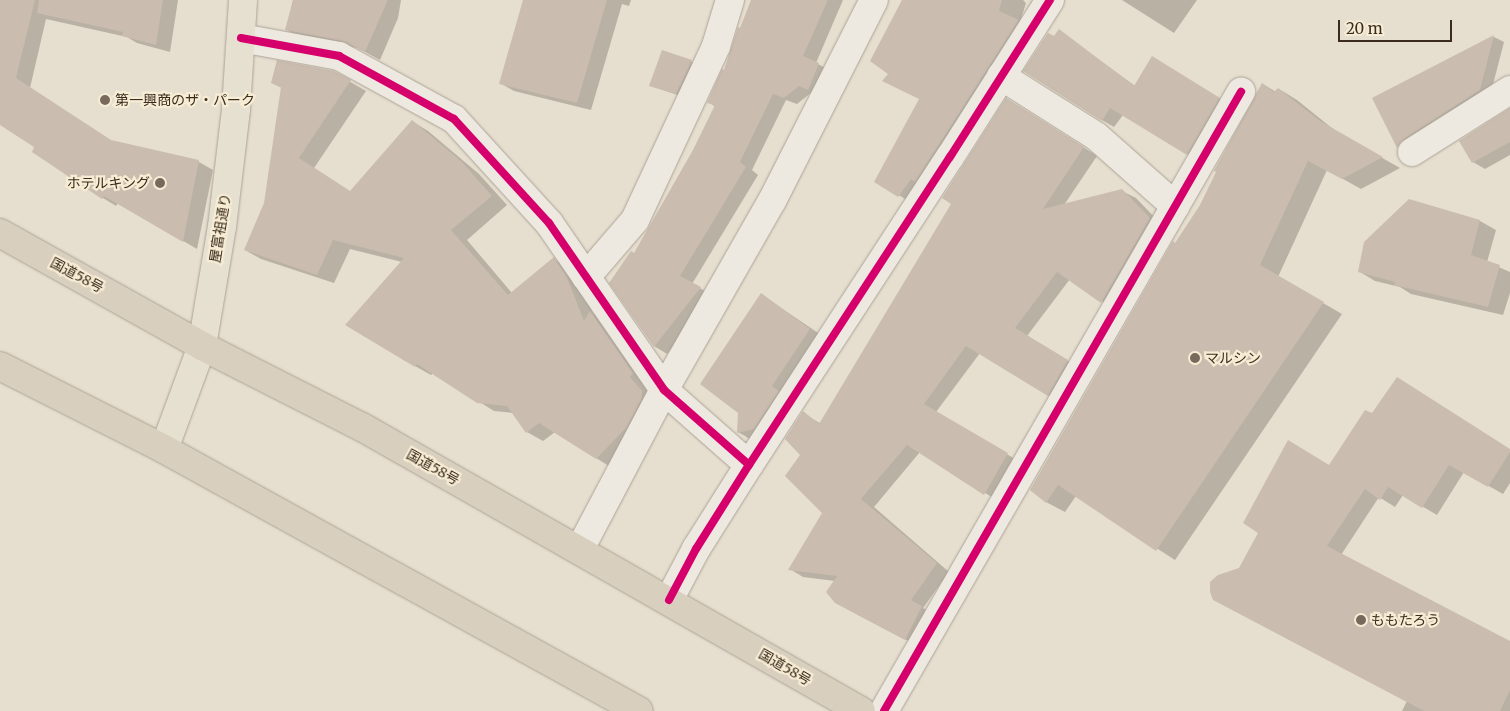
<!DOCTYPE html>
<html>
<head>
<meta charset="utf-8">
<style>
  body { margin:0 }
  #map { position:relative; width:1510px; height:711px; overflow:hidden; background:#e6dece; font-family:Merriweather,"Noto Sans JP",serif }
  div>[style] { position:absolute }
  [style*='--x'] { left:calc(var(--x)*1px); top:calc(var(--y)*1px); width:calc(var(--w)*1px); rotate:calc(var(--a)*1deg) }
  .shadow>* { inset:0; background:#0003; transform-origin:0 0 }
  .building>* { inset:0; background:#cabcaf }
  .roads { filter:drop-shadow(0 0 1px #aba397) drop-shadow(0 0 1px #aba397) }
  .street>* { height:28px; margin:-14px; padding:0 14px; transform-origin:14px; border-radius:14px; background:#eee9e0 }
  .primary>* { height:28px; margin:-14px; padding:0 14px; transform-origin:14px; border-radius:14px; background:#e6e0d1 }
  .highway>* { height:28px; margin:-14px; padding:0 14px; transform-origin:14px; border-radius:14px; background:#d9cfbf }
  .cycleway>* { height:8px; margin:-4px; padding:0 4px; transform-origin:4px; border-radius:4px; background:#d6006c }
  .dots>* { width:14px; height:14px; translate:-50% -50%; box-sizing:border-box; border:2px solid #f7edd4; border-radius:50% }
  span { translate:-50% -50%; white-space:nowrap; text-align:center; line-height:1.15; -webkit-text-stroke:4.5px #f7edd4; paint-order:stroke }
  .poi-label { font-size:14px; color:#3b2c1e }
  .left { translate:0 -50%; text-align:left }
  .right { translate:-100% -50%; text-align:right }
  .street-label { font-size:14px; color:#3b2c1e }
  .scale { position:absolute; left:1338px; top:20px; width:114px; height:22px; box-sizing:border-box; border:2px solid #3b2c1e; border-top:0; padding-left:6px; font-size:15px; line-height:18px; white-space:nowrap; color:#3b2c1e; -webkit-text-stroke:4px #f7edd4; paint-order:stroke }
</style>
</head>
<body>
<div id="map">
  <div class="shadow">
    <i style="clip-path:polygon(0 0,178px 0,170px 52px,137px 43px,127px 37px,46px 19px,30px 88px,113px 142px,199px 162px,213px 170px,197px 249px,118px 203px,116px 206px,103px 198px,33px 152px,36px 147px,0 123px)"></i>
    <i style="clip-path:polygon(293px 0,401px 0,398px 18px,380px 60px,358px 48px,301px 38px,287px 30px)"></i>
    <i style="clip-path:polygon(524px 0,631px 0,629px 6px,622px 4px,591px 110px,514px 91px,500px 83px)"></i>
    <i style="clip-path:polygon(752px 0,843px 0,816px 63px,831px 71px,812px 92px,797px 104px,786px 100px,752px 170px,758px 175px,692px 284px,713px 295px,667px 354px,654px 346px,611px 283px,634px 255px,694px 150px,716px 107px,708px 102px,725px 71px)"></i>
    <i style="clip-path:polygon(904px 0,1023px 0,1026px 3px,1020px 22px,912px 203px,875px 181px,921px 99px,890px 74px)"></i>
    <i style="clip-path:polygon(1122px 0,1197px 0,1174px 33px)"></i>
    <i style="clip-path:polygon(1060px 31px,1135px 86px,1164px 65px,1231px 106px,1199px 161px,1123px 115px,1114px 127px,1102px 120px)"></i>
    <i style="clip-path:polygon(1494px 37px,1504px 42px,1490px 96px,1408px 153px,1398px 147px,1373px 99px)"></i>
    <i style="left:663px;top:52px;width:37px;height:36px;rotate:19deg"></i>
    <i style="clip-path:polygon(333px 72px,366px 91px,314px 168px,351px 192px,412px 121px,428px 131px,479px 174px,507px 205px,467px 240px,512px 293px,554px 259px,570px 268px,581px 285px,593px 313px,607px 322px,658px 401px,612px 468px,555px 432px,543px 441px,527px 432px,514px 413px,494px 411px,433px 373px,431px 375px,415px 366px,402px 262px,350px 249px,334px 283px,261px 259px,245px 250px,265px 203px,282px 88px,272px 83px)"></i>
    <i style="clip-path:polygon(1263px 84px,1276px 92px,1279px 89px,1297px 100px,1338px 133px,1400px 168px,1361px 189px,1327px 170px,1278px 277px,1342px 314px,1175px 560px,1076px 496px,1065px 512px,1046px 502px,1176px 244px,1201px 206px)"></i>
    <i style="clip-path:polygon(1020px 107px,1097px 156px,1064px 205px,1122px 191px,1136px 198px,1163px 226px,1115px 310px,1070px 279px,1027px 336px,1081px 369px,1061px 403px,980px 353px,936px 412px,1020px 462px,998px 501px,920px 452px,874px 507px,949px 572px,923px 608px,935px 615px,918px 646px,849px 610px,835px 581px,803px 577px,790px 569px,824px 513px,802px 455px,803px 413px,821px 424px)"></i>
    <i style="clip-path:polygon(1510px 110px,1510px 155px,1485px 169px,1473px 162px)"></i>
    <i style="clip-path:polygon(1409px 200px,1480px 221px,1496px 230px,1487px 262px,1510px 272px,1510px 293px,1503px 315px,1411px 294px,1400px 287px,1375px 281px,1360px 272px)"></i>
    <i style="clip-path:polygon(762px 295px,827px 339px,755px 442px,738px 432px)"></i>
    <i style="clip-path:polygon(1510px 449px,1510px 483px,1503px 494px,1464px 472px,1437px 515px,1403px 495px,1395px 507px,1379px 497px,1341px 555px,1510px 642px,1510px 711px,1402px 711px,1407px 701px,1240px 569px,1329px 466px)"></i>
  </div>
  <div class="building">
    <i style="clip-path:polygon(0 0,35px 0,16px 78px,111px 140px,199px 160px,183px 242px,104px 196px,102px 199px,32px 152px,34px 147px,0 125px)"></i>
    <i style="clip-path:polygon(39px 0,163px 0,156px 45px,122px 36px,123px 32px,37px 13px)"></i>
    <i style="clip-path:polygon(293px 0,388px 0,365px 52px,342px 41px,285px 30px)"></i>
    <i style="clip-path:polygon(523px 0,607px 0,577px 103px,499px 84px)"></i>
    <i style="clip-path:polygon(751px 0,828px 0,803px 56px,819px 63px,808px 90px,799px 86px,784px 98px,773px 94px,740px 162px,746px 167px,680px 276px,701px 287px,654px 347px,609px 283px,631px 251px,634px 253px,693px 150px,715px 105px,707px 103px,722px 69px,724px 70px,738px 27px,740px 28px)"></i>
    <i style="clip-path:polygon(902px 0,1002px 0,999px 11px,1019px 20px,915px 182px,911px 179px,898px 197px,874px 182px,919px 99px,882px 81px,888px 74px,870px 61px)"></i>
    <i style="clip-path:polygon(1059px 29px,1134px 86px,1152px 56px,1220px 98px,1187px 155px,1110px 108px,1102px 121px,1023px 71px,1048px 33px,1054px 36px)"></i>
    <i style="clip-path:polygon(1494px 35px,1480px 90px,1404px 139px,1397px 148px,1372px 98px)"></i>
    <i style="clip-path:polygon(662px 50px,692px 60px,676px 94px,649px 86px)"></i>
    <i style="clip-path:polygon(277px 60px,334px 71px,351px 80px,299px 158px,350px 191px,412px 120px,463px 163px,492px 196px,451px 230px,508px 295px,554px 257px,566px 275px,584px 321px,590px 311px,633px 373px,630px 377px,642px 391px,642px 398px,627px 427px,596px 459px,539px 423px,526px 433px,507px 406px,477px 403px,417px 364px,415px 367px,345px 325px,404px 258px,333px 240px,317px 275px,244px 250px,264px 203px,281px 87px,271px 83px)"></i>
    <i style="clip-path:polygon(1262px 83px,1274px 92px,1278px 88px,1320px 121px,1383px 157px,1342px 179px,1308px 161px,1260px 265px,1324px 302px,1156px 551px,1058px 485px,1046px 503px,1030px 490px,1173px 241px,1175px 243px,1200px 205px,1216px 172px,1214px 171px)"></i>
    <i style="clip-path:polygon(1006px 98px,1084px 147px,1043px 209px,1122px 189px,1150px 218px,1101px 303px,1057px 272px,1015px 328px,1068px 360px,1048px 396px,966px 346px,924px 404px,1008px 453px,984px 495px,907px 445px,861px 499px,937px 563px,911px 600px,922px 606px,905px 640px,835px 603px,826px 592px,837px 576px,788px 570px,822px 513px,785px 476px,800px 455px,785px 439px,803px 411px,819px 424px,951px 204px,942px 198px)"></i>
    <i style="clip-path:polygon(1510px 108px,1510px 142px,1472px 163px,1459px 141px)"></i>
    <i style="clip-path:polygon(1409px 199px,1480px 220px,1471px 255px,1500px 265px,1488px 307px,1394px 285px,1395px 282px,1358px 272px,1364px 242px)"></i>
    <i style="clip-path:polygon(761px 293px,810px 329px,772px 386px,779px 391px,754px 429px,737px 433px,738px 413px,700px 384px)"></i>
    <i style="clip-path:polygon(1397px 377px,1510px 449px,1510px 452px,1488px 487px,1449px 465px,1422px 508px,1388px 487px,1380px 500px,1365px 489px,1327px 546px,1510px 641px,1510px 690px,1500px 711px,1424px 711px,1213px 600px,1210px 592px,1210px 582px,1218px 575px,1239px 568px,1258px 533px,1243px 523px,1288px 440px,1329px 465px,1365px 410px,1372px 413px)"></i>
  </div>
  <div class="roads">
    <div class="street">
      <i style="--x:241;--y:38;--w:100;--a:10.4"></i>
      <i style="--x:339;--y:56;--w:131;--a:28.7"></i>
      <i style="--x:454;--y:119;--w:141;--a:47.6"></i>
      <i style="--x:549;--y:223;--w:203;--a:55.4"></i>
      <i style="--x:664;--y:390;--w:113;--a:41.4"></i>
      <i style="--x:1001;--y:76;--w:112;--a:32.3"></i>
      <i style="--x:1096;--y:136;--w:106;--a:41.5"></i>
      <i style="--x:1412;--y:152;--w:116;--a:-32.3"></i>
      <i style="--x:586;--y:277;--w:75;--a:-49.3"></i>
      <i style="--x:635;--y:220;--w:192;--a:-65"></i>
      <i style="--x:716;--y:46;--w:48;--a:-73.1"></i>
      <i style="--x:580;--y:549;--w:180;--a:-62.2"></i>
      <i style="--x:664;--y:390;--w:218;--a:-60.3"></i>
      <i style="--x:772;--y:201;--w:225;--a:-63.1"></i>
      <i style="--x:669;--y:600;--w:58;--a:-62.1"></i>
      <i style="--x:696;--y:549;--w:99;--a:-57.8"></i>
      <i style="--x:749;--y:465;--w:368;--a:-56.9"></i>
      <i style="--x:950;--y:157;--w:186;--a:-57.5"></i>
      <i style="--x:884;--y:711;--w:715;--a:-60.03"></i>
    </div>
    <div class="primary">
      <i style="--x:164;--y:449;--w:110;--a:-69.7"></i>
      <i style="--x:202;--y:346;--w:121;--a:-80.5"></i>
      <i style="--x:222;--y:227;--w:119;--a:-83.2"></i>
      <i style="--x:236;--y:109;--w:109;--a:-86.3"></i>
    </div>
    <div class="highway">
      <i style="--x:0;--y:233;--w:231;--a:29.2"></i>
      <i style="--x:202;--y:346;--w:179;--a:26.9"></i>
      <i style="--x:362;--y:427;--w:574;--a:29.65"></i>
      <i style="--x:0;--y:366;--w:184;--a:26.8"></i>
      <i style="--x:164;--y:449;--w:542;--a:28.88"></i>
    </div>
  </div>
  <div class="cycleway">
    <i style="--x:241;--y:38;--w:100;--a:10.4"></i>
    <i style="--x:339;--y:56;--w:131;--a:28.7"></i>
    <i style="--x:454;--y:119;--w:141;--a:47.6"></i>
    <i style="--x:549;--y:223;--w:203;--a:55.4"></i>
    <i style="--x:664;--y:390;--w:113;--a:41.4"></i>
    <i style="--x:669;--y:600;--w:58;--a:-62.1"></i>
    <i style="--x:696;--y:549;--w:99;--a:-57.8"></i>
    <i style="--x:749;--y:465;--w:368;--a:-56.9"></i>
    <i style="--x:950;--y:157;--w:186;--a:-57.5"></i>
    <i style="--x:884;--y:711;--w:715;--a:-60.03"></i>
  </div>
  <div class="dots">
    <i style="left:105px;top:100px;background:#776a5c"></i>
    <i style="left:160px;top:183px;background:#776a5c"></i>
    <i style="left:1195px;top:358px;background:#776a5c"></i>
    <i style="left:1361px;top:620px;background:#776a5c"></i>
  </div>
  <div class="poi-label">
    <span class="left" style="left:115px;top:100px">第一興商のザ・パーク</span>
    <span class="right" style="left:150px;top:183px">ホテルキング</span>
    <span class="left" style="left:1205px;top:358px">マルシン</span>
    <span class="left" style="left:1371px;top:620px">ももたろう</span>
  </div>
  <div class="street-label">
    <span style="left:220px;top:228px;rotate:-81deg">屋富祖通り</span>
    <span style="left:77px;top:275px;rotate:28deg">国道58号</span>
    <span style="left:433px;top:467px;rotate:29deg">国道58号</span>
    <span style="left:785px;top:667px;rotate:30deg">国道58号</span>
  </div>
  <div class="scale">20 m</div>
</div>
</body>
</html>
